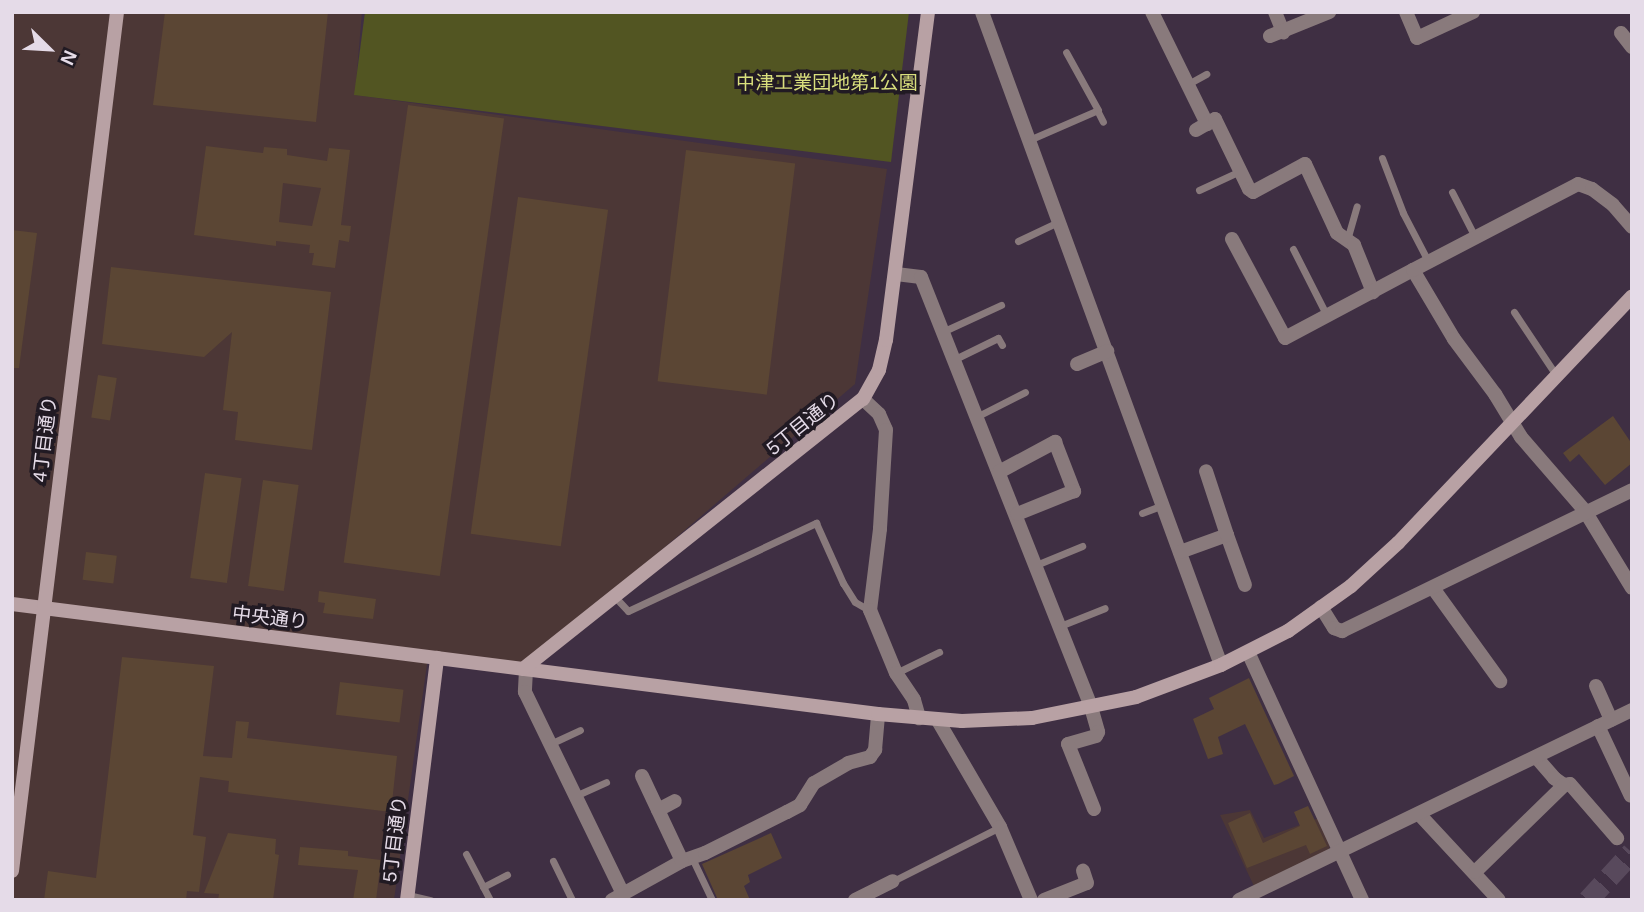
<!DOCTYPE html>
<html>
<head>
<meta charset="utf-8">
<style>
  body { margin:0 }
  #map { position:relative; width:1644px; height:912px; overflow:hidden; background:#3f2f43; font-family:Arial,"Noto Sans JP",sans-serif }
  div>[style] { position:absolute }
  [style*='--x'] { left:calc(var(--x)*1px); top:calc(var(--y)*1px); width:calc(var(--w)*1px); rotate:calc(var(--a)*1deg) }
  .industrial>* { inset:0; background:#4c3736 }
  .green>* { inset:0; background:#525522 }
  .building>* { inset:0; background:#5b4634; transform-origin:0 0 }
  .highway-tunnel>* { height:21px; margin-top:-10.5px; transform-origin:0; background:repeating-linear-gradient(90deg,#58495c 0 21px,transparent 0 31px) }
  .lane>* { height:7px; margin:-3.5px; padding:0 3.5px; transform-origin:3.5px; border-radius:3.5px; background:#897a7c }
  .street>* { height:14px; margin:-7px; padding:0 7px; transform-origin:7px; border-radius:7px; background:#897a7c }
  .secondary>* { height:14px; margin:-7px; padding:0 7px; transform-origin:7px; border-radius:7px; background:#b8a1a4 }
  span { translate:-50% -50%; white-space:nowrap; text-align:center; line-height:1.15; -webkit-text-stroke:7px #211a23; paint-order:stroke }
  .park-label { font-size:19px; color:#d9df7d }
  .street-label { font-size:19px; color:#e5dbe8 }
  .frame { position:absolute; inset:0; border:14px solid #e5dbe8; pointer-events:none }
  .north { position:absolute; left:14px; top:14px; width:70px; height:70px; -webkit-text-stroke:5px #211a23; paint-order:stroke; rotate:114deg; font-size:19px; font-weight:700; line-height:28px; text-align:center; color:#e5dbe8 }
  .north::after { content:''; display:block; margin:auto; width:24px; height:32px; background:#e5dbe8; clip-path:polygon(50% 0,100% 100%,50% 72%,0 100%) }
</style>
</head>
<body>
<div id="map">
  <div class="industrial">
    <i style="clip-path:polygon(12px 12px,362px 12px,355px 95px,887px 169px,855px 384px,523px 669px,428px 657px,394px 900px,12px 900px)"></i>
    <i style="clip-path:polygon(1250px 810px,1264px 838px,1319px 818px,1330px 842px,1329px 851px,1254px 886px,1220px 815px)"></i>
  </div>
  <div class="green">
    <i style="clip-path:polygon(365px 12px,909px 12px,891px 162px,354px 95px)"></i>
  </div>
  <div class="building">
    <i style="clip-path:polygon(165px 12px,328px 12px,316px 122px,153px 105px)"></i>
    <i style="left:408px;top:105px;width:97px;height:462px;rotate:8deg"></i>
    <i style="clip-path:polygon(evenodd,206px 146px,263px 153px,264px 147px,287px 149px,287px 155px,327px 161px,329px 148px,350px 150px,341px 225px,351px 226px,349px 242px,339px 240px,335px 268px,312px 265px,314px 253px,309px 253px,310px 245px,276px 241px,276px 246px,194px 235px,206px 146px,283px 183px,321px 188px,312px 226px,279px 222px,283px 183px)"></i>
    <i style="left:686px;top:150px;width:110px;height:233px;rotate:7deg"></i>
    <i style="left:518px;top:197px;width:91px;height:340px;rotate:8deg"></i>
    <i style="clip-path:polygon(12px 230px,37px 233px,19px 368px,12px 368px)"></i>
    <i style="clip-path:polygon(111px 267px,331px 292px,312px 450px,235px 440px,238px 412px,223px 410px,232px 332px,204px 357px,102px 344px)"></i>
    <i style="left:98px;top:375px;width:19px;height:43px;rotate:9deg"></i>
    <i style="clip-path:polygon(1613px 416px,1632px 444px,1632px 463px,1605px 485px,1579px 454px,1570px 462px,1563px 453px)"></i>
    <i style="left:205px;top:473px;width:37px;height:106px;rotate:8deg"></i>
    <i style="left:263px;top:480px;width:36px;height:107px;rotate:8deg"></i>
    <i style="left:86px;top:552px;width:31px;height:28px;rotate:7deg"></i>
    <i style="clip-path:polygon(319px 591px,376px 599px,373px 619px,323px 613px,325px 603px,318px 602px)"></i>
    <i style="clip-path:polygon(122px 657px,214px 666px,203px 756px,232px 758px,236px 721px,249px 722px,247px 738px,397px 756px,391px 812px,228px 792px,229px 781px,200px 777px,193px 835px,206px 837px,199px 892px,187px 891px,186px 900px,44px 900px,48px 871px,96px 878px)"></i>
    <i style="clip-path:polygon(1249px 678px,1294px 776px,1278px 784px,1274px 785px,1245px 724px,1218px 737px,1223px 754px,1208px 759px,1193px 719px,1214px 709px,1209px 698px)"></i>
    <i style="left:340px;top:682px;width:64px;height:33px;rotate:7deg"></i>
    <i style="clip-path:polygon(1308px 806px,1327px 846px,1310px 854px,1306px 845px,1247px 868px,1228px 823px,1250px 813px,1263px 843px,1300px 826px,1294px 812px)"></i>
    <i style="clip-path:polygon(228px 833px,276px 839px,275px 854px,279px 855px,273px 900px,218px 900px,219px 894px,204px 893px)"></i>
    <i style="clip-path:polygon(771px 833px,782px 858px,748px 875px,750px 882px,744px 886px,750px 900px,718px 900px,702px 864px)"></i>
    <i style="clip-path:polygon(300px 847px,348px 851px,348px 856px,381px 860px,376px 900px,353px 900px,358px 870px,298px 865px)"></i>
  </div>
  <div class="highway-tunnel">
    <i style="--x:1588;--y:900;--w:65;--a:-47.5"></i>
  </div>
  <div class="lane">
    <i style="--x:1188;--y:84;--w:21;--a:-29"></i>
    <i style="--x:1097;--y:110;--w:13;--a:63"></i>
    <i style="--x:1029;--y:140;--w:75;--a:-23.5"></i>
    <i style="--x:1098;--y:110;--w:66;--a:-118.9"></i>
    <i style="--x:1382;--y:158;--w:59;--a:69.1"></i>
    <i style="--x:1403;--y:213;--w:54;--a:62.5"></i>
    <i style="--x:1199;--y:190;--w:45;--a:-24.9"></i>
    <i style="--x:1452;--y:192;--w:51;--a:62.9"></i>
    <i style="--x:1347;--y:240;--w:35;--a:-74"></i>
    <i style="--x:1018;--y:241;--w:44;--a:-25.4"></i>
    <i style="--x:1293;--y:249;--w:75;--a:63.1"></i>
    <i style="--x:1514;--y:312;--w:76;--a:56.3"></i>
    <i style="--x:942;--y:332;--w:65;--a:-24.6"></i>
    <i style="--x:953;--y:360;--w:50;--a:-26.1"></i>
    <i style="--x:998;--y:338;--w:8;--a:60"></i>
    <i style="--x:976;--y:417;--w:55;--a:-27"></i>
    <i style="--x:1142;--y:513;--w:22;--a:-21"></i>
    <i style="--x:1036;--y:565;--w:50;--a:-22.4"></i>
    <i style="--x:615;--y:597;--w:19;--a:47"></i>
    <i style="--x:628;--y:611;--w:208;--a:-25.1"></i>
    <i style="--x:816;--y:523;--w:66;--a:65.8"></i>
    <i style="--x:843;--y:583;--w:22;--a:58"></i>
    <i style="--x:855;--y:602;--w:16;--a:30"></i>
    <i style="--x:1060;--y:626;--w:48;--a:-21.8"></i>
    <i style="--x:896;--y:673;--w:48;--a:-26"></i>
    <i style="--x:550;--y:744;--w:33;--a:-25"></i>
    <i style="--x:575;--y:796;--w:34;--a:-24"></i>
    <i style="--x:466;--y:854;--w:52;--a:62.4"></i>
    <i style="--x:692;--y:858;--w:47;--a:64.5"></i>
    <i style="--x:553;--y:861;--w:43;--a:64"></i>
    <i style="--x:893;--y:881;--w:120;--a:-26.8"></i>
    <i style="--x:483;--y:887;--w:27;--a:-27"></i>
    <i style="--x:408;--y:895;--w:23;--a:13"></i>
  </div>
  <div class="street">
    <i style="--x:982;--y:12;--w:695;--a:69.9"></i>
    <i style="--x:1152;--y:12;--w:125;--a:63.8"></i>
    <i style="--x:1275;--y:12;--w:22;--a:68"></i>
    <i style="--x:1406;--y:12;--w:28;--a:67"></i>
    <i style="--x:1417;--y:38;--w:62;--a:-24.9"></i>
    <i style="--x:1621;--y:33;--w:18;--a:52"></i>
    <i style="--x:1270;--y:36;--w:64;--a:-22.1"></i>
    <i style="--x:1196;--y:130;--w:22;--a:-30"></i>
    <i style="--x:1215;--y:119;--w:78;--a:64.1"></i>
    <i style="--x:1249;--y:189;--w:5;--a:37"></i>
    <i style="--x:1253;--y:192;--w:59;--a:-28.3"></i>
    <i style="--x:1305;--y:164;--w:76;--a:65.1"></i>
    <i style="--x:1337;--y:233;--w:21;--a:35"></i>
    <i style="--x:1354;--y:245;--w:51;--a:68"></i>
    <i style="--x:1232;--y:239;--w:112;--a:61.8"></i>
    <i style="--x:1285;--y:338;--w:145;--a:-28"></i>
    <i style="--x:1413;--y:270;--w:80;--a:59.3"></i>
    <i style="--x:1454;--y:339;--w:69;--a:53.3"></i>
    <i style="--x:1495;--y:394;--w:50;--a:58.8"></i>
    <i style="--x:1521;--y:437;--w:98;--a:49.1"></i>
    <i style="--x:1585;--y:511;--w:90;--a:58.6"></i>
    <i style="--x:1413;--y:270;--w:186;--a:-27.5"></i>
    <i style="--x:1578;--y:184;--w:15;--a:20"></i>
    <i style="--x:1592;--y:189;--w:26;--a:37"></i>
    <i style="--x:1613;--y:205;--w:29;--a:49"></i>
    <i style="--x:896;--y:274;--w:25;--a:7"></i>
    <i style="--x:921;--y:277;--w:462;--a:68.4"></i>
    <i style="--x:1091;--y:707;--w:26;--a:74"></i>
    <i style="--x:1098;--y:732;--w:4;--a:117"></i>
    <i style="--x:1096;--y:736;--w:29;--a:164"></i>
    <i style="--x:1068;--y:744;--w:70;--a:68.2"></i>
    <i style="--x:1077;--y:364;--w:33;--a:-23"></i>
    <i style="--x:863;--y:399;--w:22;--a:43"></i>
    <i style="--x:879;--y:414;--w:17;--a:66"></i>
    <i style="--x:886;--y:430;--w:99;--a:93.5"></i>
    <i style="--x:880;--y:529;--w:82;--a:97"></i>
    <i style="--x:870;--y:610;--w:68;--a:67.6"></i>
    <i style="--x:896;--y:673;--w:32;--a:56"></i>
    <i style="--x:914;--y:700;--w:19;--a:74"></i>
    <i style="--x:999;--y:472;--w:64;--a:-28.2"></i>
    <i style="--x:1055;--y:442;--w:53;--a:68.8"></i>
    <i style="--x:1074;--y:491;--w:61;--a:158"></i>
    <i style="--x:1227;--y:535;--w:53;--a:70.2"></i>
    <i style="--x:1180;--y:552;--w:50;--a:-19.9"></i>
    <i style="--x:1227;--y:535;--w:67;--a:-108.2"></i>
    <i style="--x:1433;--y:588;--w:115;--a:54.2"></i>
    <i style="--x:1321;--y:607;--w:25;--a:58"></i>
    <i style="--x:1334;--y:628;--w:9;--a:21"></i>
    <i style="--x:1342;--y:631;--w:322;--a:-25.9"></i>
    <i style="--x:1248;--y:652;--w:273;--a:65.3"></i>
    <i style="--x:526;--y:670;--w:22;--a:93"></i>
    <i style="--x:525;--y:692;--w:222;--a:64.1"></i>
    <i style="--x:1596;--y:686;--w:37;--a:66"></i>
    <i style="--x:937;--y:719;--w:125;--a:59.7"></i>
    <i style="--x:1000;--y:827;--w:79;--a:67"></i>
    <i style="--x:1598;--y:726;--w:77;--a:64.8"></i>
    <i style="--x:1536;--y:757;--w:28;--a:49"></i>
    <i style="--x:1554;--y:778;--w:12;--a:35"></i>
    <i style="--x:1564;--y:785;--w:6;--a:-9"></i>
    <i style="--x:1570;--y:784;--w:72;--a:49"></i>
    <i style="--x:658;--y:810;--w:19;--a:-28"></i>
    <i style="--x:1419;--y:814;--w:117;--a:47.1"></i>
    <i style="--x:682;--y:861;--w:24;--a:-19"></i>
    <i style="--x:705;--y:853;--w:92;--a:-26.6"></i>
    <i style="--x:787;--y:812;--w:15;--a:-28"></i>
    <i style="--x:800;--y:805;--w:26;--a:-58"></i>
    <i style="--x:814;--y:783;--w:39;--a:-30"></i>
    <i style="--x:848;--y:763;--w:23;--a:-15"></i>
    <i style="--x:870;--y:757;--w:9;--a:-54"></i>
    <i style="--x:875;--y:750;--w:36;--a:-85"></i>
    <i style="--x:1475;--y:872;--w:124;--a:-44.3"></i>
    <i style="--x:612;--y:900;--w:80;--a:-29.1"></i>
    <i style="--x:682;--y:861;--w:94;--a:-115.2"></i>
    <i style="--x:855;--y:900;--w:42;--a:-26.6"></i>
    <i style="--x:1044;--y:900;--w:46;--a:-21.6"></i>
    <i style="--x:1087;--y:883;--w:13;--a:-108"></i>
    <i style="--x:1239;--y:900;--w:437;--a:-25.8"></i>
  </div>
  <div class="secondary">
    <i style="--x:12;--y:604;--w:873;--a:7.24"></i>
    <i style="--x:878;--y:714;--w:84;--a:4.8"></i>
    <i style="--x:962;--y:721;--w:70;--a:-2.5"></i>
    <i style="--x:1032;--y:718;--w:106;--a:-11.4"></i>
    <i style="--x:1136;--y:697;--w:91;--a:-20.6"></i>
    <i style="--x:1221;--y:665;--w:75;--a:-26.9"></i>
    <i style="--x:1288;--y:631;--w:77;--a:-35.5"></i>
    <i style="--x:1351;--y:586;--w:64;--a:-42.5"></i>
    <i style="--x:1398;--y:543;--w:340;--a:-46.5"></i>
    <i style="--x:523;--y:669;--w:434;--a:-38.5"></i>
    <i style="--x:863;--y:399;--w:33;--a:-61"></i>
    <i style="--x:879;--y:370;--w:31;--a:-77"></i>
    <i style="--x:886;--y:340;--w:331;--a:-82.7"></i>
    <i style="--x:12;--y:871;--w:865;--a:-83.03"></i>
    <i style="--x:407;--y:900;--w:244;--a:-82.9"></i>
  </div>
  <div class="park-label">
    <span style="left:827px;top:83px">中津工業団地第1公園</span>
  </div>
  <div class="street-label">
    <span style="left:803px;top:424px;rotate:-39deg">5丁目通り</span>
    <span style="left:45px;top:439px;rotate:-83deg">4丁目通り</span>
    <span style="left:270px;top:618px;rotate:7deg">中央通り</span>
    <span style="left:395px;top:839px;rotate:-83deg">5丁目通り</span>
  </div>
  <div class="frame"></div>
  <div class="north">N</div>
</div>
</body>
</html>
